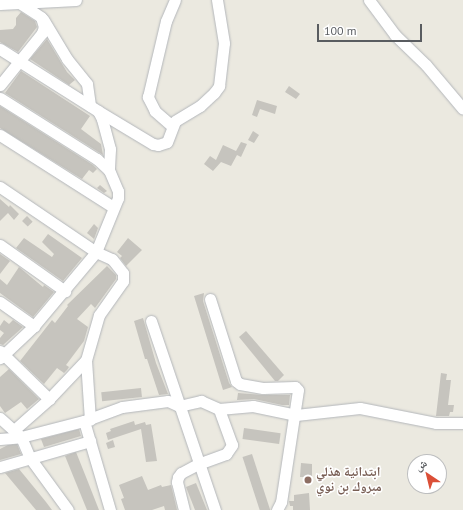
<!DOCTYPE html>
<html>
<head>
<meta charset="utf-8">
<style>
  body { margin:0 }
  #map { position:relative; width:463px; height:510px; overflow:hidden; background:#ebe9e0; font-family:"PT Sans","Noto Naskh Arabic",sans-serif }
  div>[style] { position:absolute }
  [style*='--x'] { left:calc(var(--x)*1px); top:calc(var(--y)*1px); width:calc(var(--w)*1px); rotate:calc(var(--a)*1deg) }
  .building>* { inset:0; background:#c6c4be; transform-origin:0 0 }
  .roads { filter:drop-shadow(0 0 1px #b3b6ba) drop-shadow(0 0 1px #b3b6ba) }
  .minor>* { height:11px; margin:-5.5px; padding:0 5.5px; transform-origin:5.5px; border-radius:5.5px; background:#fff }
  .dots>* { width:11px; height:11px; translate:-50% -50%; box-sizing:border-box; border:2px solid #fff; border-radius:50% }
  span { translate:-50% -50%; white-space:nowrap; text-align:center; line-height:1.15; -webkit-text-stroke:3px #fff; paint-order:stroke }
  .education-label { font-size:13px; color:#785e54; font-weight:700 }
  .left { translate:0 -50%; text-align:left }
  .north { position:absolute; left:407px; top:454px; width:40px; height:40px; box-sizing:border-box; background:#fff; border:1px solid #bdbebf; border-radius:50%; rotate:325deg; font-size:11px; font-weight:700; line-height:16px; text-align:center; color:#595c60 }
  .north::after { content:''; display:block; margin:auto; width:14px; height:18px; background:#db4f37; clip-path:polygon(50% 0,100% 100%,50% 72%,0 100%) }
  .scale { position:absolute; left:317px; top:24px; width:105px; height:18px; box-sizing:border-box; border:2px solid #595c60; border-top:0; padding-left:5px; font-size:12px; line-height:14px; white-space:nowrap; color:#595c60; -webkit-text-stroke:3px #fff; paint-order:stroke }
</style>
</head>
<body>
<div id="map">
  <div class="building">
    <i style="clip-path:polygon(21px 12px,35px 21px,37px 27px,18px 52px,0 42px,0 30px,13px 29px,16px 25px,16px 18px)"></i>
    <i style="clip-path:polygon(47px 39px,67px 72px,75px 80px,69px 85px,30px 59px)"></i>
    <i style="clip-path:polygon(21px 71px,90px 116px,81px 129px,101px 144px,103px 155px,5px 93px)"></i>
    <i style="clip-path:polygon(289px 86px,300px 94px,296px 99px,285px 92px)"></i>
    <i style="clip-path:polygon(257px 100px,277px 106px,275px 114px,260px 109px,257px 117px,252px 115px)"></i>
    <i style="clip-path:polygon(0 106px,93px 165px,97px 169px,93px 173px,89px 170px,82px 179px,0 128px)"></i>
    <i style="clip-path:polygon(253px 131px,259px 135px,254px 143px,248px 140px)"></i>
    <i style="clip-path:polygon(241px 142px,247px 144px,241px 157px,237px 155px,231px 166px,221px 162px,213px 171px,204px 164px,210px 156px,216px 160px,223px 145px,236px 151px)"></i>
    <i style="clip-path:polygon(100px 185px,107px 191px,104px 193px,97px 188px)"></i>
    <i style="clip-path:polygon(0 199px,9px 207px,10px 205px,19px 214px,14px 220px,8px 213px,0 221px)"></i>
    <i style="left:27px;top:216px;width:8px;height:7px;rotate:45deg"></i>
    <i style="clip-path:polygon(94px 224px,98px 228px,94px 239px,87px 233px)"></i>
    <i style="clip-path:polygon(48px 234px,82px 258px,63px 281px,16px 248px,24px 238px,52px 257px,54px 254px,42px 242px)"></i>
    <i style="clip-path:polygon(128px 238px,142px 250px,126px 266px,120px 258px,122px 256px,117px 252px)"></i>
    <i style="clip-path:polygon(0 254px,10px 261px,0 274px)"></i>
    <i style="clip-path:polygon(107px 266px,116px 275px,116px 279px,95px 308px,91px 304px,77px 319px,88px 327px,84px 341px,66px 365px,69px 367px,67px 370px,64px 373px,57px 368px,44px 384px,20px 361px,52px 320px,55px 323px,68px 306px,67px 305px)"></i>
    <i style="clip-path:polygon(19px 267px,43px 287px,44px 285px,54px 292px,33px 317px,0 293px,0 279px,7px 285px)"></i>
    <i style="clip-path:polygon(204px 293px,203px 301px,229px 383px,232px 387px,223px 390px,194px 296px)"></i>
    <i style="clip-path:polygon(143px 318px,156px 363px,168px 394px,159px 395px,147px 359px,145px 359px,134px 321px)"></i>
    <i style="clip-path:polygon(4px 320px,9px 324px,13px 320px,23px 327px,3px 345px,0 344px,0 338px,4px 333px,0 330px,0 326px)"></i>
    <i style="clip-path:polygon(246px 331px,284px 375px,278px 381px,275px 381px,239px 337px)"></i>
    <i style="clip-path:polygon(9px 369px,39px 399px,27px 409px,21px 402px,5px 413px,0 406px,0 377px)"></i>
    <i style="clip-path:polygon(441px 373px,447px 374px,446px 380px,451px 380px,448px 405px,454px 405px,453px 412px,450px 412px,449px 416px,436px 416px)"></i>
    <i style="left:141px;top:388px;width:9px;height:40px;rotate:84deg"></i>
    <i style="clip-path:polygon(238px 393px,263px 395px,290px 395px,289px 405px,282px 405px,254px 399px,237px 400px)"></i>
    <i style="clip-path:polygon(134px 421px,135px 425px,145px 422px,146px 425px,151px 424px,157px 461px,146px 462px,141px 429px,108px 440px,106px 433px,111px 431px,110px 429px)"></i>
    <i style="left:244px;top:428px;width:37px;height:11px;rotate:8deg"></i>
    <i style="clip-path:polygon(79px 429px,81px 436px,44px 447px,41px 439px)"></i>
    <i style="clip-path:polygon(113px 440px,115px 447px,108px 449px,106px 443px)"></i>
    <i style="clip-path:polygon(17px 444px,21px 454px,0 460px,0 449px,8px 445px)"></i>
    <i style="clip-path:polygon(76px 452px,86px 477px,99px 510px,87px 510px,65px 456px)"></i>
    <i style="left:252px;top:454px;width:59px;height:10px;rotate:72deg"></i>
    <i style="clip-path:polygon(301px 463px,312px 464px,312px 477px,300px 477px)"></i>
    <i style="clip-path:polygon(19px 469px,46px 502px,52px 510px,36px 510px,5px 473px)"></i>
    <i style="clip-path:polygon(142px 476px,148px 490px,161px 485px,162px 487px,171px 485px,177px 510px,165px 510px,164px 506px,152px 510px,125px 510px,121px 499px,124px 498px,119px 485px)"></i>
    <i style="clip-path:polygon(196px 483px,207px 510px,195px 510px,186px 487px)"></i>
    <i style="clip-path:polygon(309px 493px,310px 510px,293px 510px,293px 506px,290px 506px,289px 501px,294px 501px,294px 495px)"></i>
  </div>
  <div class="roads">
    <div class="minor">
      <i style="--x:369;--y:0;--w:44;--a:53.4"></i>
      <i style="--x:395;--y:35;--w:43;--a:44.1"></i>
      <i style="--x:426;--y:65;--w:57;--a:49.9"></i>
      <i style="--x:0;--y:4;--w:76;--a:-3"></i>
      <i style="--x:43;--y:19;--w:47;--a:59"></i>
      <i style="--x:67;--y:59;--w:32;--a:51"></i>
      <i style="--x:87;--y:84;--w:22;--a:82"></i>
      <i style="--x:0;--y:49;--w:116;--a:32.3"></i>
      <i style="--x:98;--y:111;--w:9;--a:63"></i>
      <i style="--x:102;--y:119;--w:31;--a:75"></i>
      <i style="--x:110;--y:149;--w:21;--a:93"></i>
      <i style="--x:0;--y:85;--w:67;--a:-51.1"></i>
      <i style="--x:42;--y:33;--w:6;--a:-72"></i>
      <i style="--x:44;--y:27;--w:10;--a:-107"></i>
      <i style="--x:41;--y:17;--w:24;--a:-147"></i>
      <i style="--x:0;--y:98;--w:115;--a:32.2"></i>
      <i style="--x:97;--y:159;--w:16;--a:43"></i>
      <i style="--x:109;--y:170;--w:23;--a:67"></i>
      <i style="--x:118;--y:191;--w:7;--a:90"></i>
      <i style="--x:118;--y:198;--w:58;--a:112.2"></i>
      <i style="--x:96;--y:252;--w:97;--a:130"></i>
      <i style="--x:34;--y:326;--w:47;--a:136.7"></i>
      <i style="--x:98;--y:111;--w:64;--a:31"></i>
      <i style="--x:153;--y:144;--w:5;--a:11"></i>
      <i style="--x:158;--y:145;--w:9;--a:-18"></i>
      <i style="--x:167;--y:142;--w:22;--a:-69"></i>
      <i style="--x:175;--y:121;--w:29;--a:-31"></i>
      <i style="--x:200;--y:106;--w:19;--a:-43"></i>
      <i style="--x:214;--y:93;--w:9;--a:-54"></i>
      <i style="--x:219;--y:86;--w:43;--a:-83.4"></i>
      <i style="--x:224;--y:43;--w:44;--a:-99.2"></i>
      <i style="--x:172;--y:126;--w:23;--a:-139"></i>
      <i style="--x:155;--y:111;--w:16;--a:-117"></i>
      <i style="--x:148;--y:97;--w:78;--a:-76.7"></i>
      <i style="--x:166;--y:21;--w:23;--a:-67"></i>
      <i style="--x:0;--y:135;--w:134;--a:32.5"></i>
      <i style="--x:0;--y:187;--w:116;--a:34.1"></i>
      <i style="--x:96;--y:252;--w:17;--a:24"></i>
      <i style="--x:112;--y:259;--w:18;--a:52"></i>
      <i style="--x:123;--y:273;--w:8;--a:90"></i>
      <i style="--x:123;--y:281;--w:42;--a:125.2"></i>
      <i style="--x:99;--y:315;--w:47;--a:106.1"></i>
      <i style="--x:86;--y:360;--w:60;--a:86.2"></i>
      <i style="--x:0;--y:245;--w:80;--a:35.3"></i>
      <i style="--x:210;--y:299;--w:86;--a:72.4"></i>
      <i style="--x:236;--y:381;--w:5;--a:37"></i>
      <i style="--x:240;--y:384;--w:23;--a:10"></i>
      <i style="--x:263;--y:388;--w:32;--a:-2"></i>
      <i style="--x:295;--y:387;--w:4;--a:45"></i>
      <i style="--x:298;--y:390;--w:113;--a:98.6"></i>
      <i style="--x:281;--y:502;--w:9;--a:117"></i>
      <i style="--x:0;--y:302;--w:42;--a:35.2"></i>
      <i style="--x:151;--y:321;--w:200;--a:71.3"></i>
      <i style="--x:0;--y:351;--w:69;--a:44.4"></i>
      <i style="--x:0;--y:418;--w:28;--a:42"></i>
      <i style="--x:21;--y:437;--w:23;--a:67"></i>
      <i style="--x:30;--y:458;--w:64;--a:53.8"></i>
      <i style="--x:84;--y:421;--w:93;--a:73.7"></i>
      <i style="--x:14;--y:430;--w:47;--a:-41.5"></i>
      <i style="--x:49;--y:399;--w:54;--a:-46.5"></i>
      <i style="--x:0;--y:439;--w:21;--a:-5"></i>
      <i style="--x:21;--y:437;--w:65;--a:-14.3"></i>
      <i style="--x:84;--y:421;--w:40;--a:-20.2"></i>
      <i style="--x:122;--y:407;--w:46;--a:-7.4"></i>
      <i style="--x:168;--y:401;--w:12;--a:24"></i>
      <i style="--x:179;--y:406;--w:23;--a:-13"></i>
      <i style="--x:201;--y:401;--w:20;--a:24"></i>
      <i style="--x:219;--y:409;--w:34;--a:-5"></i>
      <i style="--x:253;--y:406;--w:44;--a:11.8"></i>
      <i style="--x:296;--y:415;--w:64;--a:-6.2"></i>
      <i style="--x:360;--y:408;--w:77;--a:11.2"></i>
      <i style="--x:436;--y:423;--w:27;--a:0"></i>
      <i style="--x:0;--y:467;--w:94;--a:-16.1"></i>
      <i style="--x:184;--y:510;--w:29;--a:-104"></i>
      <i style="--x:177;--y:482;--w:5;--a:-79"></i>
      <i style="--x:178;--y:477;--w:5;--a:-53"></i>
      <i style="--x:181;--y:473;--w:19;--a:-28"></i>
      <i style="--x:198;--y:464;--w:30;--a:-20"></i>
      <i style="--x:226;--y:454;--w:11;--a:-56"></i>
      <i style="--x:232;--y:445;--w:38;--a:-110"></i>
    </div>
  </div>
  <div class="dots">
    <i style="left:308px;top:480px;background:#8d6e63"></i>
  </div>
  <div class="education-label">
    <span class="left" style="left:316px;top:480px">ابتدائية هذلي<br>مبروك بن نوي</span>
  </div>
  <div class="north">ش</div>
  <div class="scale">100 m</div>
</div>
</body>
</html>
